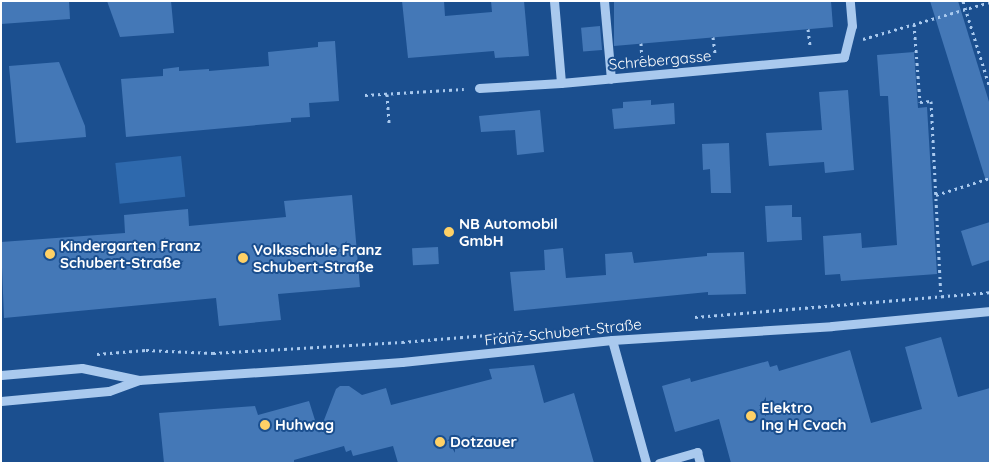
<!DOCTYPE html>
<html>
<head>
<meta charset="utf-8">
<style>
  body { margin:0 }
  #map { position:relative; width:991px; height:464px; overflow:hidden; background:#1b4f8f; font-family:Quicksand,sans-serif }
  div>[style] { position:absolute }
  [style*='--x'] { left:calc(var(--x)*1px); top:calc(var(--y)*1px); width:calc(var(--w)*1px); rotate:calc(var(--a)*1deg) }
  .green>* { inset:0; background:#2e69ad; transform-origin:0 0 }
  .building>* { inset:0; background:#4478b7; transform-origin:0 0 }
  .path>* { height:3px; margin-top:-1.5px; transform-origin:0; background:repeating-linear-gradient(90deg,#a9c9ee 0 2.5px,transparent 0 6.5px) }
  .minor>* { height:9px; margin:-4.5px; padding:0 4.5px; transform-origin:4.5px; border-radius:4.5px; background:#a9c9ee }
  .dots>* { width:14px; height:14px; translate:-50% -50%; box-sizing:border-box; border:2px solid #1b4f8f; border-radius:50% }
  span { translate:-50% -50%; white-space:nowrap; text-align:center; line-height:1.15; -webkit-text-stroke:4px #1b4f8f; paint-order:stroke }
  .street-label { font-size:15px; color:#fff }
  .poi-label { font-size:15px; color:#fff; font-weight:700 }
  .left { translate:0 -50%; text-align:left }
  .frame { position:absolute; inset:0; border:2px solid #fff; pointer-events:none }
</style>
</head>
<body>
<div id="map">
  <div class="green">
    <i style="left:181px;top:156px;width:41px;height:66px;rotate:84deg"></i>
  </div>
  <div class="building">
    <i style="clip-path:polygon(1px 1px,69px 1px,70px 19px,1px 24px)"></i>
    <i style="clip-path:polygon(107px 1px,171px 1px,174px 33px,120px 37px)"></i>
    <i style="clip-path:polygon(402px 1px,444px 1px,445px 16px,492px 12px,491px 1px,524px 1px,529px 56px,495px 58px,494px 51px,408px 58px)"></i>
    <i style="clip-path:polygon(614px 1px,831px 1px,833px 27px,614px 46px)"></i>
    <i style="clip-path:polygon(930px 1px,958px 1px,990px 105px,990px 180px,986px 181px)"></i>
    <i style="left:600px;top:26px;width:24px;height:19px;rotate:85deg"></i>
    <i style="clip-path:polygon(335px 41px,339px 101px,309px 103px,310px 117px,291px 118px,291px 122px,126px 137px,121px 79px,163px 76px,163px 69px,179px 67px,179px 71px,209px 69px,209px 71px,269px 66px,268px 52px,318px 47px,318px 42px)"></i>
    <i style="clip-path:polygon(914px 52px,918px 108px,927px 107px,937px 274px,841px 281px,840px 274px,825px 275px,823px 236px,861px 233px,862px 248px,897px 245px,888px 96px,880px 96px,877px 55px)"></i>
    <i style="clip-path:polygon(59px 62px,85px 126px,86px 137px,16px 143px,9px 66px)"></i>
    <i style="clip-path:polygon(848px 90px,854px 170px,825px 173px,824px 162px,769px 166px,766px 133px,822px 130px,819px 92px)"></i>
    <i style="clip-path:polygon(651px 100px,651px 105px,674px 103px,675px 124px,614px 129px,612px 109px,623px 108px,623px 102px)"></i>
    <i style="clip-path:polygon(540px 110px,544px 152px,517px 155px,515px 130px,481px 132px,479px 116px)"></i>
    <i style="clip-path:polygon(729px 143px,731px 193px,711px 193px,710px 169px,703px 170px,702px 144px)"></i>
    <i style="clip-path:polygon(352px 195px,360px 287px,278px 294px,281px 320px,219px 326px,216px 298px,4px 318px,1px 242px,125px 233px,124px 215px,188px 209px,189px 226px,286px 217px,284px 201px)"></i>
    <i style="clip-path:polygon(792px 205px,792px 217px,801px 217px,802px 240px,767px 242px,765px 206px)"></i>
    <i style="clip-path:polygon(990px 222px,990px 260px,972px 266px,961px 231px)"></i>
    <i style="left:438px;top:247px;width:17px;height:26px;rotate:87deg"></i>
    <i style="clip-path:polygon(563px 248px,566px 278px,606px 275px,605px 254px,632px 252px,634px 263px,707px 256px,707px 253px,744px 252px,746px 294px,708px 295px,708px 292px,514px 311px,510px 272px,545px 270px,544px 250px)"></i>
    <i style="clip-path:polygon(941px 337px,958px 397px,990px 388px,990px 463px,731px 463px,719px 419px,675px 432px,662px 386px,690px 378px,691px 382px,768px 361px,770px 367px,777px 365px,779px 371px,850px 350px,871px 423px,922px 409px,905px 347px)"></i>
    <i style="clip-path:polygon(534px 365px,544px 403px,574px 393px,594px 463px,398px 463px,393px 446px,353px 456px,351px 450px,346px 452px,344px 446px,294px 460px,294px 463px,164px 463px,159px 413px,255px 406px,258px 415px,309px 401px,319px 433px,336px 389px,340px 386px,349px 386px,362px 395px,386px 388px,391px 405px,492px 379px,489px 369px)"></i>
  </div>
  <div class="path">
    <i style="--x:963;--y:1;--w:91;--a:72.8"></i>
    <i style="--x:914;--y:24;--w:78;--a:85.6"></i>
    <i style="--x:920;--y:102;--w:11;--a:-5"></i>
    <i style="--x:931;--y:101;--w:195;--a:87.1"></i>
    <i style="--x:808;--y:29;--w:17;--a:83"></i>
    <i style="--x:713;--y:37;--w:17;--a:83"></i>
    <i style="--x:863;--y:39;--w:132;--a:-16.2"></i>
    <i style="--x:641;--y:43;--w:17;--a:87"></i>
    <i style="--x:387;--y:94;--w:31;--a:86"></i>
    <i style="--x:365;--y:95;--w:99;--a:-3.5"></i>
    <i style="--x:936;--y:195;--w:57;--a:-17.5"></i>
    <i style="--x:695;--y:317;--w:296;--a:-4.8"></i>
    <i style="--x:97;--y:354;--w:49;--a:-4.7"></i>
    <i style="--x:146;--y:350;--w:67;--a:2.6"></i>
    <i style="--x:213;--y:353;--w:189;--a:-3.3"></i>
    <i style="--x:402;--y:342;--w:122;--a:-4.7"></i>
  </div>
  <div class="minor">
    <i style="--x:554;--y:1;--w:82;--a:85.1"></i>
    <i style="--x:604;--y:1;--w:78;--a:84.9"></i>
    <i style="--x:479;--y:88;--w:82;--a:-3.5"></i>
    <i style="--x:561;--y:83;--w:284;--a:-5.2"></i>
    <i style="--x:844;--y:57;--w:32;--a:-76"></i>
    <i style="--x:852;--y:26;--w:25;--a:-95"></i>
    <i style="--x:612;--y:340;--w:128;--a:74.5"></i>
    <i style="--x:1;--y:375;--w:81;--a:-4.9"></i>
    <i style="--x:82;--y:368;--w:58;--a:11.9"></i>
    <i style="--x:139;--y:380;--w:167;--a:-3.8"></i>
    <i style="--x:306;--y:369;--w:96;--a:-4.2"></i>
    <i style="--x:402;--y:362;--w:211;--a:-6"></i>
    <i style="--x:612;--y:340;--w:220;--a:-3.6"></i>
    <i style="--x:832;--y:326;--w:159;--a:-5.4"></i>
    <i style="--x:1;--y:401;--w:108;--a:-5.3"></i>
    <i style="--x:109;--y:391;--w:32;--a:-20"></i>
    <i style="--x:659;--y:463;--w:40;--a:-16"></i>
    <i style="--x:697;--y:452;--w:11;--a:75"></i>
  </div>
  <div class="dots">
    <i style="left:449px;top:232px;background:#ffd166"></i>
    <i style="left:50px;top:254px;background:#ffd166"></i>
    <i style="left:243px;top:258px;background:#ffd166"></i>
    <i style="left:751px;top:416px;background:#ffd166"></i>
    <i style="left:265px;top:425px;background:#ffd166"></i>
    <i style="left:440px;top:442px;background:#ffd166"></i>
  </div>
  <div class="street-label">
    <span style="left:660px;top:60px;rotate:-5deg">Schrebergasse</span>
    <span style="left:563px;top:332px;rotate:-6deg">Franz-Schubert-Straße</span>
  </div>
  <div class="poi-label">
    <span class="left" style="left:459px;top:232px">NB Automobil<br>GmbH</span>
    <span class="left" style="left:60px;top:254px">Kindergarten Franz<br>Schubert-Straße</span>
    <span class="left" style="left:253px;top:258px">Volksschule Franz<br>Schubert-Straße</span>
    <span class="left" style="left:761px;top:416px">Elektro<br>Ing H Cvach</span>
    <span class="left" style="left:275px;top:425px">Huhwag</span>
    <span class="left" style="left:450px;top:442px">Dotzauer</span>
  </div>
  <div class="frame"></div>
</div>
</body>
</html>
